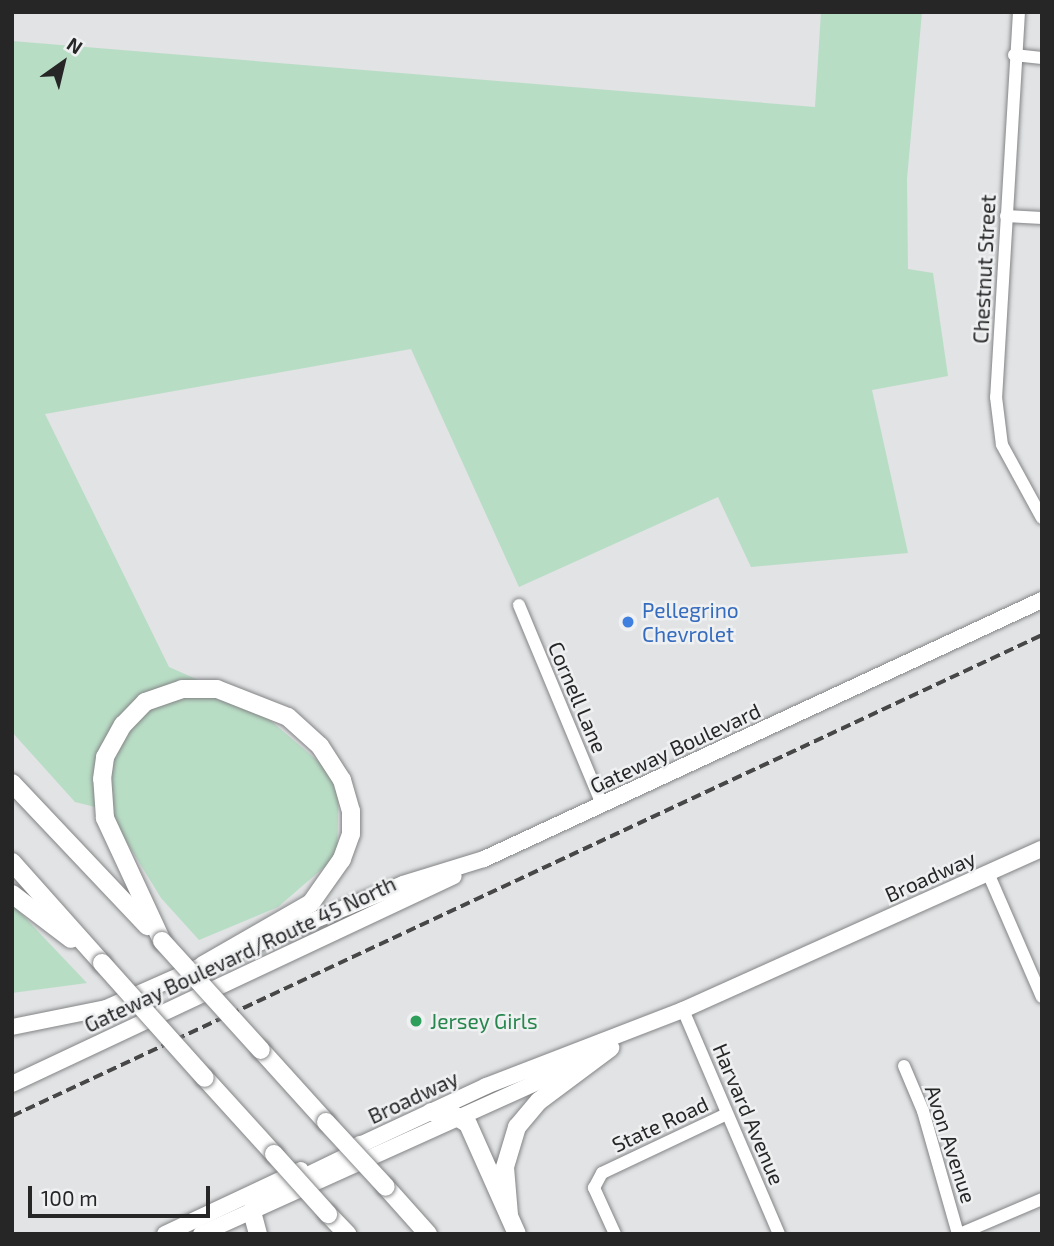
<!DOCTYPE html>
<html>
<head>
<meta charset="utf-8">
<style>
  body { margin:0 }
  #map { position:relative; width:1054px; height:1246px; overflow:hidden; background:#e1e3e4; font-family:"Exo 2",sans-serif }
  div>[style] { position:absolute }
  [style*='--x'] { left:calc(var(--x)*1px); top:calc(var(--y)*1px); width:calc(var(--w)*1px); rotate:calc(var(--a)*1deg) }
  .green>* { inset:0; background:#b8ddc5 }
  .roads { filter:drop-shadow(0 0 2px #838486) drop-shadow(0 0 2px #838486) }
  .minor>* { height:12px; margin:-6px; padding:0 6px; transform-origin:6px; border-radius:6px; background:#fff }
  .major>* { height:16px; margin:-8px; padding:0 8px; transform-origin:8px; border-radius:8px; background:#fff }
  .highway>* { height:18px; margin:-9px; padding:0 9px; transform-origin:9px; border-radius:9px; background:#fff }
  .rail>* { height:3.5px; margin-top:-1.75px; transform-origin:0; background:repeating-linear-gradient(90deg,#474748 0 10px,transparent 0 15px) }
  .bridges { filter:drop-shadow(0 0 2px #838486) drop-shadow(0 0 2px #838486) }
  .highway-bridge>* { height:18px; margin:-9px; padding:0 9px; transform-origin:9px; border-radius:9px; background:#fff }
  .dots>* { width:19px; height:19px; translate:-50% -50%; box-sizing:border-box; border:4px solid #eff0f1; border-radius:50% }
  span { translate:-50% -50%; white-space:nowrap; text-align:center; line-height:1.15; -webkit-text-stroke:5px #eff0f1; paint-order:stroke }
  .street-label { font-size:21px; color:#262627 }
  .shop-label { font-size:21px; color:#366cbe }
  .left { translate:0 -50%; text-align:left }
  .leisure-label { font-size:21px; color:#27864d }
  .frame { position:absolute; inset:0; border:14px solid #262627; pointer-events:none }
  .north { position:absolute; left:28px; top:28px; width:70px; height:70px; -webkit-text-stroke:5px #eff0f1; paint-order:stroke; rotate:34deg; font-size:19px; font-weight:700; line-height:28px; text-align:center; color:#262627 }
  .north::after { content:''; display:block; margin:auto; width:24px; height:32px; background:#262627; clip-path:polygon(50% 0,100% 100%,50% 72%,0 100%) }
  .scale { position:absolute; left:28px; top:1186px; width:182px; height:32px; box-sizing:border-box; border:4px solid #262627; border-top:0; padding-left:9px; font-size:21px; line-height:24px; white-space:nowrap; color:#262627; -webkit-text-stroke:5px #eff0f1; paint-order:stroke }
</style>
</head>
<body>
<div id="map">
  <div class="green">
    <i style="clip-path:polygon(821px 12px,922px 12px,907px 179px,908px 269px,933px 273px,948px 376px,872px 390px,908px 553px,751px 567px,718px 497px,519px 587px,411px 349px,45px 414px,169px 667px,250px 703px,339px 779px,337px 856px,278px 907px,199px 940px,161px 898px,107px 810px,75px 802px,12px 732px,12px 41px,815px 107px)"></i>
    <i style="clip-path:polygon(12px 904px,87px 983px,12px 993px)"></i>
  </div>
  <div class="roads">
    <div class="minor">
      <i style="--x:1019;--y:12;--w:386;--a:93.4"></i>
      <i style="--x:996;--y:397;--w:48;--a:82.9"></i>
      <i style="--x:1002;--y:445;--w:83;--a:61.3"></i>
      <i style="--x:1014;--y:55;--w:28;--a:6"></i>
      <i style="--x:1006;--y:216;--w:36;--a:3"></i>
      <i style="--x:519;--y:605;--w:216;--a:67.4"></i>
      <i style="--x:988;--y:873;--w:135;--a:66.5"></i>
      <i style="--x:683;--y:1010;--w:244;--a:66.8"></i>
      <i style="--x:904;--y:1066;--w:49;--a:67.1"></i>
      <i style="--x:923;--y:1111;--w:128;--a:74.1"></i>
      <i style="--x:615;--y:1234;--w:51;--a:-114.5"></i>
      <i style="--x:594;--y:1188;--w:17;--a:-62"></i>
      <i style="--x:602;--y:1173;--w:138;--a:-25.3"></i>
      <i style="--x:960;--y:1234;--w:89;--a:-23.1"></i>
    </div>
    <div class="major">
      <i style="--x:239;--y:951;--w:177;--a:-22.2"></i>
      <i style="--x:403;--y:884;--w:85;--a:-17.2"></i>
      <i style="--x:484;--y:859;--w:615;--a:-24.9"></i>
      <i style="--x:12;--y:1027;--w:96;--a:-11.4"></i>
      <i style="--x:106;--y:1008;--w:102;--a:-23.8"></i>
      <i style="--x:12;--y:1084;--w:488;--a:-25.2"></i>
      <i style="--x:351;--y:1149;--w:149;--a:-25"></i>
      <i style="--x:486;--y:1086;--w:211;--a:-21.1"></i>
      <i style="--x:683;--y:1010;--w:393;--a:-24.2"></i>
      <i style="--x:165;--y:1234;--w:150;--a:-25.2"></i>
      <i style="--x:201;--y:1234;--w:421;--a:-24.3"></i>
    </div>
    <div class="highway">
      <i style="--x:12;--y:783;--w:197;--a:46.6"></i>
      <i style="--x:12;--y:862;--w:135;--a:48.3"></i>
      <i style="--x:12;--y:894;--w:74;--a:37.3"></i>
      <i style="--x:162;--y:941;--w:136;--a:-114.9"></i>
      <i style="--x:105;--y:818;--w:39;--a:-94"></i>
      <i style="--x:102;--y:779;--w:22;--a:-82"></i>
      <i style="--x:105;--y:757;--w:37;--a:-61"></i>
      <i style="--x:123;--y:725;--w:32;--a:-46"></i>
      <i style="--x:145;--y:702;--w:39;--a:-19"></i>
      <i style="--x:182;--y:689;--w:35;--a:0"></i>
      <i style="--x:217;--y:689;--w:76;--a:21.5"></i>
      <i style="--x:288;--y:717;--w:43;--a:42.2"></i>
      <i style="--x:320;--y:746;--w:40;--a:57.1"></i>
      <i style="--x:342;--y:780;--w:32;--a:74"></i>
      <i style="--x:351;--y:811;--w:23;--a:90"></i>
      <i style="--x:351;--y:834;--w:27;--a:110"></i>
      <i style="--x:342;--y:859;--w:54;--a:125.2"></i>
      <i style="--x:311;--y:903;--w:125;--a:150.1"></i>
      <i style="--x:261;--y:1050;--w:97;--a:47.9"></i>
      <i style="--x:205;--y:1078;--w:103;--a:47.8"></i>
      <i style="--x:431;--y:1112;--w:18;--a:0"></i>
      <i style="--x:449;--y:1112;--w:22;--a:32"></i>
      <i style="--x:468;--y:1124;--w:120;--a:66"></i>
      <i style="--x:386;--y:1187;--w:63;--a:48.2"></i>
      <i style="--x:328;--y:1214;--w:28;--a:46"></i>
      <i style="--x:509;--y:1215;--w:48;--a:-94.8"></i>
      <i style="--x:505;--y:1167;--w:42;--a:-73.3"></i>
      <i style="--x:517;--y:1127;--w:34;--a:-50"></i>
      <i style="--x:539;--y:1101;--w:89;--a:-36.7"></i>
      <i style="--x:258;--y:1234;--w:24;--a:-105"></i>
      <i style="--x:252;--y:1211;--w:13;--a:-61"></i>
      <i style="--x:258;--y:1200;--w:101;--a:-25.8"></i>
      <i style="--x:349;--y:1156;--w:16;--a:-45"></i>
    </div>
  </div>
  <div class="rail">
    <i style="--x:12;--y:1116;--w:1137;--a:-25.03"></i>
  </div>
  <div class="bridges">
    <div class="highway-bridge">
      <i style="--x:162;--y:941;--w:147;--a:47.8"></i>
      <i style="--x:102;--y:963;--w:154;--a:48.2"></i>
      <i style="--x:326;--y:1122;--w:88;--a:47.3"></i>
      <i style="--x:274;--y:1154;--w:81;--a:48"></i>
    </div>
  </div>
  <div class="dots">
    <i style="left:628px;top:622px;background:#3f7fe0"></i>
    <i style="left:416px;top:1021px;background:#2e9e5b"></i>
  </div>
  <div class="street-label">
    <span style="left:984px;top:269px;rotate:-87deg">Chestnut Street</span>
    <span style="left:578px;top:697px;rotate:67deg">Cornell Lane</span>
    <span style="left:675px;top:748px;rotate:-25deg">Gateway Boulevard</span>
    <span style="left:930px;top:876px;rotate:-24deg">Broadway</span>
    <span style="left:240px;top:954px;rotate:-25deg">Gateway Boulevard/Route 45 North</span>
    <span style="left:413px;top:1097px;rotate:-25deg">Broadway</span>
    <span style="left:749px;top:1114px;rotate:67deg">Harvard Avenue</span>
    <span style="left:660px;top:1124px;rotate:-25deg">State Road</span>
    <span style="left:951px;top:1144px;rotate:72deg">Avon Avenue</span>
  </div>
  <div class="shop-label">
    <span class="left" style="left:642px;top:622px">Pellegrino<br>Chevrolet</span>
  </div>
  <div class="leisure-label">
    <span class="left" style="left:430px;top:1021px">Jersey Girls</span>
  </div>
  <div class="frame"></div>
  <div class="north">N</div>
  <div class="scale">100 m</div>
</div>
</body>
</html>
